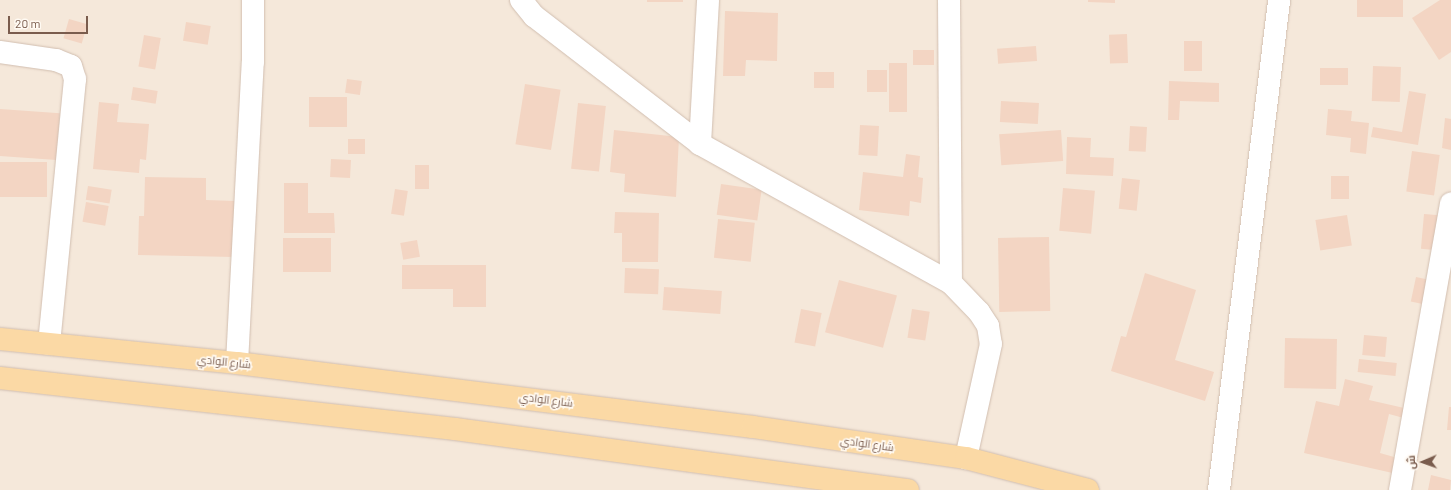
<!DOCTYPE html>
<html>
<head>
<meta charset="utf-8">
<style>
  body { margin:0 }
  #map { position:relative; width:1451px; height:490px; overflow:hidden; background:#fdf6ec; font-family:Barlow,Cairo,sans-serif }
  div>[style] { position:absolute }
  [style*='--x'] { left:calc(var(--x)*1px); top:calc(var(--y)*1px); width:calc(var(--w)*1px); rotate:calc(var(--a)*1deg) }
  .residential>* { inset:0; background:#f5e8da; transform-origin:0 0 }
  .building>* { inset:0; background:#f3d5c3; transform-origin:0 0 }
  .roads { filter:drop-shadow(0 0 1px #d1beb0) drop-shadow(0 0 1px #d1beb0) }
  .minor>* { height:22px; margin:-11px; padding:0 11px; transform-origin:11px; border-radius:11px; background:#fff }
  .major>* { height:22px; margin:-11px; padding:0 11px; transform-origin:11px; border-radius:11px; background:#fbd9a5 }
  span { translate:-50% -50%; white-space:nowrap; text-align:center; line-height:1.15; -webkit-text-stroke:3.5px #fffaf3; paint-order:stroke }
  .street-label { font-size:11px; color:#7a5c4d }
  .north { position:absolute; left:1403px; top:442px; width:40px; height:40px; -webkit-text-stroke:3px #fffaf3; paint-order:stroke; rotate:268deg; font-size:11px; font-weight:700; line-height:16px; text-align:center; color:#7a5c4d }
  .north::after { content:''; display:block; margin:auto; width:14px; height:18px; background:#7a5c4d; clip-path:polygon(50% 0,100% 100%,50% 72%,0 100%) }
  .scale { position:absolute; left:8px; top:16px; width:80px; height:18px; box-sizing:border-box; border:2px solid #7a5c4d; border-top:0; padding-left:5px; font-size:12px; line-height:14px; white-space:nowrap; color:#7a5c4d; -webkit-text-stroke:3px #fffaf3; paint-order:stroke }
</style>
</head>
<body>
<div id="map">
  <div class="residential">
    <i style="left:0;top:0;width:1451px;height:490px"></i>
  </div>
  <div class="building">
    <i style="left:647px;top:0;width:36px;height:2px"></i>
    <i style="clip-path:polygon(1088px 0,1115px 0,1115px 3px,1088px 2px)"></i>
    <i style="left:1357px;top:0;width:46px;height:17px"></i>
    <i style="clip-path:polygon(1440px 0,1451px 0,1451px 52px,1439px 60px,1412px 18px)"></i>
    <i style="clip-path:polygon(725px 11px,778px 13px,777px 61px,746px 60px,745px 76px,723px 76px)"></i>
    <i style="left:69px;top:19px;width:19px;height:20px;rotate:16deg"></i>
    <i style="left:186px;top:22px;width:25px;height:19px;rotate:9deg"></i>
    <i style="left:1127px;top:34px;width:29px;height:18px;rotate:88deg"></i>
    <i style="left:144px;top:35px;width:17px;height:32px;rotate:10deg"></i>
    <i style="left:1184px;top:41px;width:18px;height:30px"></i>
    <i style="left:1036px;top:46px;width:15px;height:39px;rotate:86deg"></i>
    <i style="left:913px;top:50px;width:21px;height:15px"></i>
    <i style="left:889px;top:63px;width:18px;height:49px"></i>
    <i style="left:1373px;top:66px;width:28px;height:35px;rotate:2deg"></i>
    <i style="left:1348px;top:68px;width:17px;height:28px;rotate:90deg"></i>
    <i style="left:867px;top:70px;width:20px;height:22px"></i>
    <i style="left:814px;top:72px;width:20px;height:16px"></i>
    <i style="left:347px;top:79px;width:15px;height:14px;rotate:8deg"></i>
    <i style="clip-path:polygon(1169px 81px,1219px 83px,1219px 102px,1180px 101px,1179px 120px,1168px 120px)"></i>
    <i style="left:525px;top:84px;width:36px;height:61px;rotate:9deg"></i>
    <i style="left:133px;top:87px;width:25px;height:13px;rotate:9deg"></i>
    <i style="clip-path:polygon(1409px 91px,1426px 94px,1418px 145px,1371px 137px,1373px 127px,1402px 132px)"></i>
    <i style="left:309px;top:97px;width:38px;height:30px"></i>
    <i style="left:1001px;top:101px;width:38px;height:21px;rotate:3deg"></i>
    <i style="clip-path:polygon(99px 102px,119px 104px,117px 122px,149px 124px,146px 160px,140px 159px,139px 173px,93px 169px)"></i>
    <i style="left:578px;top:103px;width:28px;height:66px;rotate:6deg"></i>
    <i style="left:0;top:109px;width:60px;height:47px;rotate:4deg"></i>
    <i style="clip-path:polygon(1328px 109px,1352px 111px,1351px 121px,1369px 123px,1366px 154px,1350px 152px,1351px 138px,1326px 135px)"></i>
    <i style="clip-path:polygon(1445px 118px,1451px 119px,1451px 150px,1442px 148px)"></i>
    <i style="left:860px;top:125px;width:19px;height:30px;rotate:3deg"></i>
    <i style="left:1130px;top:126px;width:17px;height:25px;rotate:3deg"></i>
    <i style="clip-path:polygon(614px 130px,679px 137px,676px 197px,624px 192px,625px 174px,610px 172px)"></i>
    <i style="left:1061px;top:130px;width:31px;height:62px;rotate:86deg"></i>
    <i style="clip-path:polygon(1067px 137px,1091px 138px,1090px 157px,1114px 158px,1113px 176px,1066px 174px)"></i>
    <i style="left:348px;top:139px;width:17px;height:15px"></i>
    <i style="left:1412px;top:151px;width:28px;height:41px;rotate:8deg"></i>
    <i style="clip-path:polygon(906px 154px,920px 156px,918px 177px,923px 178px,921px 203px,910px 201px,909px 216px,859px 210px,863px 172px,903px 177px)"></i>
    <i style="left:331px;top:159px;width:20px;height:18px;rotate:3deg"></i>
    <i style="left:0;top:162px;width:47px;height:35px"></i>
    <i style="left:415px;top:165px;width:14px;height:24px"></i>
    <i style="left:1331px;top:176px;width:18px;height:23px"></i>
    <i style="clip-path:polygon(145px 177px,206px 178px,206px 200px,235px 201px,234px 257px,138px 255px,139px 216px,144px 216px)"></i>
    <i style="left:1122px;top:178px;width:18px;height:31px;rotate:6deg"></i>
    <i style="clip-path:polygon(284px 183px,308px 183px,308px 213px,334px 213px,335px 233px,284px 233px)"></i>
    <i style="left:721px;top:184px;width:41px;height:31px;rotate:8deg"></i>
    <i style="left:88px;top:186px;width:24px;height:14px;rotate:9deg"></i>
    <i style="left:1063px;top:188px;width:32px;height:43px;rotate:5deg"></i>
    <i style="left:395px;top:189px;width:13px;height:25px;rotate:9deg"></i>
    <i style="left:86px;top:202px;width:23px;height:20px;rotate:10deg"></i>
    <i style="clip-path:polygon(615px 212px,659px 213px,658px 262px,622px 262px,622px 233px,614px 233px)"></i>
    <i style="left:1424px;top:214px;width:24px;height:35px;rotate:5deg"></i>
    <i style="left:1347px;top:215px;width:31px;height:32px;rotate:81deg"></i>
    <i style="left:718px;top:219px;width:37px;height:39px;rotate:6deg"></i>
    <i style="left:1049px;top:237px;width:74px;height:51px;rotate:89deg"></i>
    <i style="left:283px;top:238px;width:48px;height:34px"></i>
    <i style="left:417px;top:240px;width:17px;height:17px;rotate:80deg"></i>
    <i style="clip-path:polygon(402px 265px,486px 265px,486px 307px,453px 307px,453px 289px,402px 289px)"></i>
    <i style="left:625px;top:268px;width:34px;height:25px;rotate:2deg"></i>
    <i style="clip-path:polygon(1145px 273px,1196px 290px,1175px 360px,1214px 372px,1205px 401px,1111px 371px,1121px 336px,1126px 337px)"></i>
    <i style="left:1416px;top:277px;width:25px;height:25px;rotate:12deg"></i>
    <i style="left:839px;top:280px;width:60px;height:54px;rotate:15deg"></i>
    <i style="left:664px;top:287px;width:58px;height:23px;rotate:4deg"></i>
    <i style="left:801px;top:309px;width:21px;height:34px;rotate:11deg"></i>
    <i style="left:912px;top:309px;width:18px;height:29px;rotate:9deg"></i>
    <i style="left:1364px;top:335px;width:23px;height:20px;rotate:5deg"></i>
    <i style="left:1285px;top:338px;width:52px;height:50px;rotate:1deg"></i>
    <i style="left:1359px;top:359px;width:38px;height:13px;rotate:6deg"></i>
    <i style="clip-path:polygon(1345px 379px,1373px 386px,1369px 400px,1413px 410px,1411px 420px,1389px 414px,1380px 453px,1401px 459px,1397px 474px,1304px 453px,1316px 401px,1339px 406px)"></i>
    <i style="clip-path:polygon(1449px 407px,1451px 407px,1451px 430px,1447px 430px)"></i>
    <i style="clip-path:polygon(1431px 475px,1451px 480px,1450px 490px,1428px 490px)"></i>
  </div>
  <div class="roads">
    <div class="minor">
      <i style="--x:521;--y:0;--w:21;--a:51"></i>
      <i style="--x:534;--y:16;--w:210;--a:37.6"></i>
      <i style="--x:700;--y:144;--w:287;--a:29"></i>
      <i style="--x:949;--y:0;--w:283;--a:89.6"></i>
      <i style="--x:951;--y:283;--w:40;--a:46"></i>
      <i style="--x:979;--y:312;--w:17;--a:57"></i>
      <i style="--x:988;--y:326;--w:18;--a:81"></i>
      <i style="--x:991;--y:344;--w:117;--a:102.4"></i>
      <i style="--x:0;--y:52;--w:57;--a:8.1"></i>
      <i style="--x:56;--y:60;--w:16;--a:22"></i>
      <i style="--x:71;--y:66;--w:14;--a:73"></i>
      <i style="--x:75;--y:79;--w:266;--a:95.6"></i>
      <i style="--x:700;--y:144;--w:144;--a:-86.8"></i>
      <i style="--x:237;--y:363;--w:301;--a:-87"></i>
      <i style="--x:253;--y:62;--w:62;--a:-90"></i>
      <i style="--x:1219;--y:490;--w:494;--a:-83"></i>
      <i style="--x:1400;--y:490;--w:291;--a:-79.9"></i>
    </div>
    <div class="major">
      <i style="--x:0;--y:339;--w:238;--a:5.8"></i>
      <i style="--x:237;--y:363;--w:520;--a:7.07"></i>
      <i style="--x:753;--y:427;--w:215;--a:8.3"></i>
      <i style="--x:966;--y:458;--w:126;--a:14.7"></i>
      <i style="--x:0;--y:378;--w:458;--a:6.4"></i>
      <i style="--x:455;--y:429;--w:457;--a:7.7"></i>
    </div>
  </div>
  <div class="street-label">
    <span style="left:224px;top:362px;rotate:6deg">شارع الوادي</span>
    <span style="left:546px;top:400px;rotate:7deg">شارع الوادي</span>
    <span style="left:867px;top:444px;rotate:8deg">شارع الوادي</span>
  </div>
  <div class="north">ش</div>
  <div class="scale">20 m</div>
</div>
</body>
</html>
